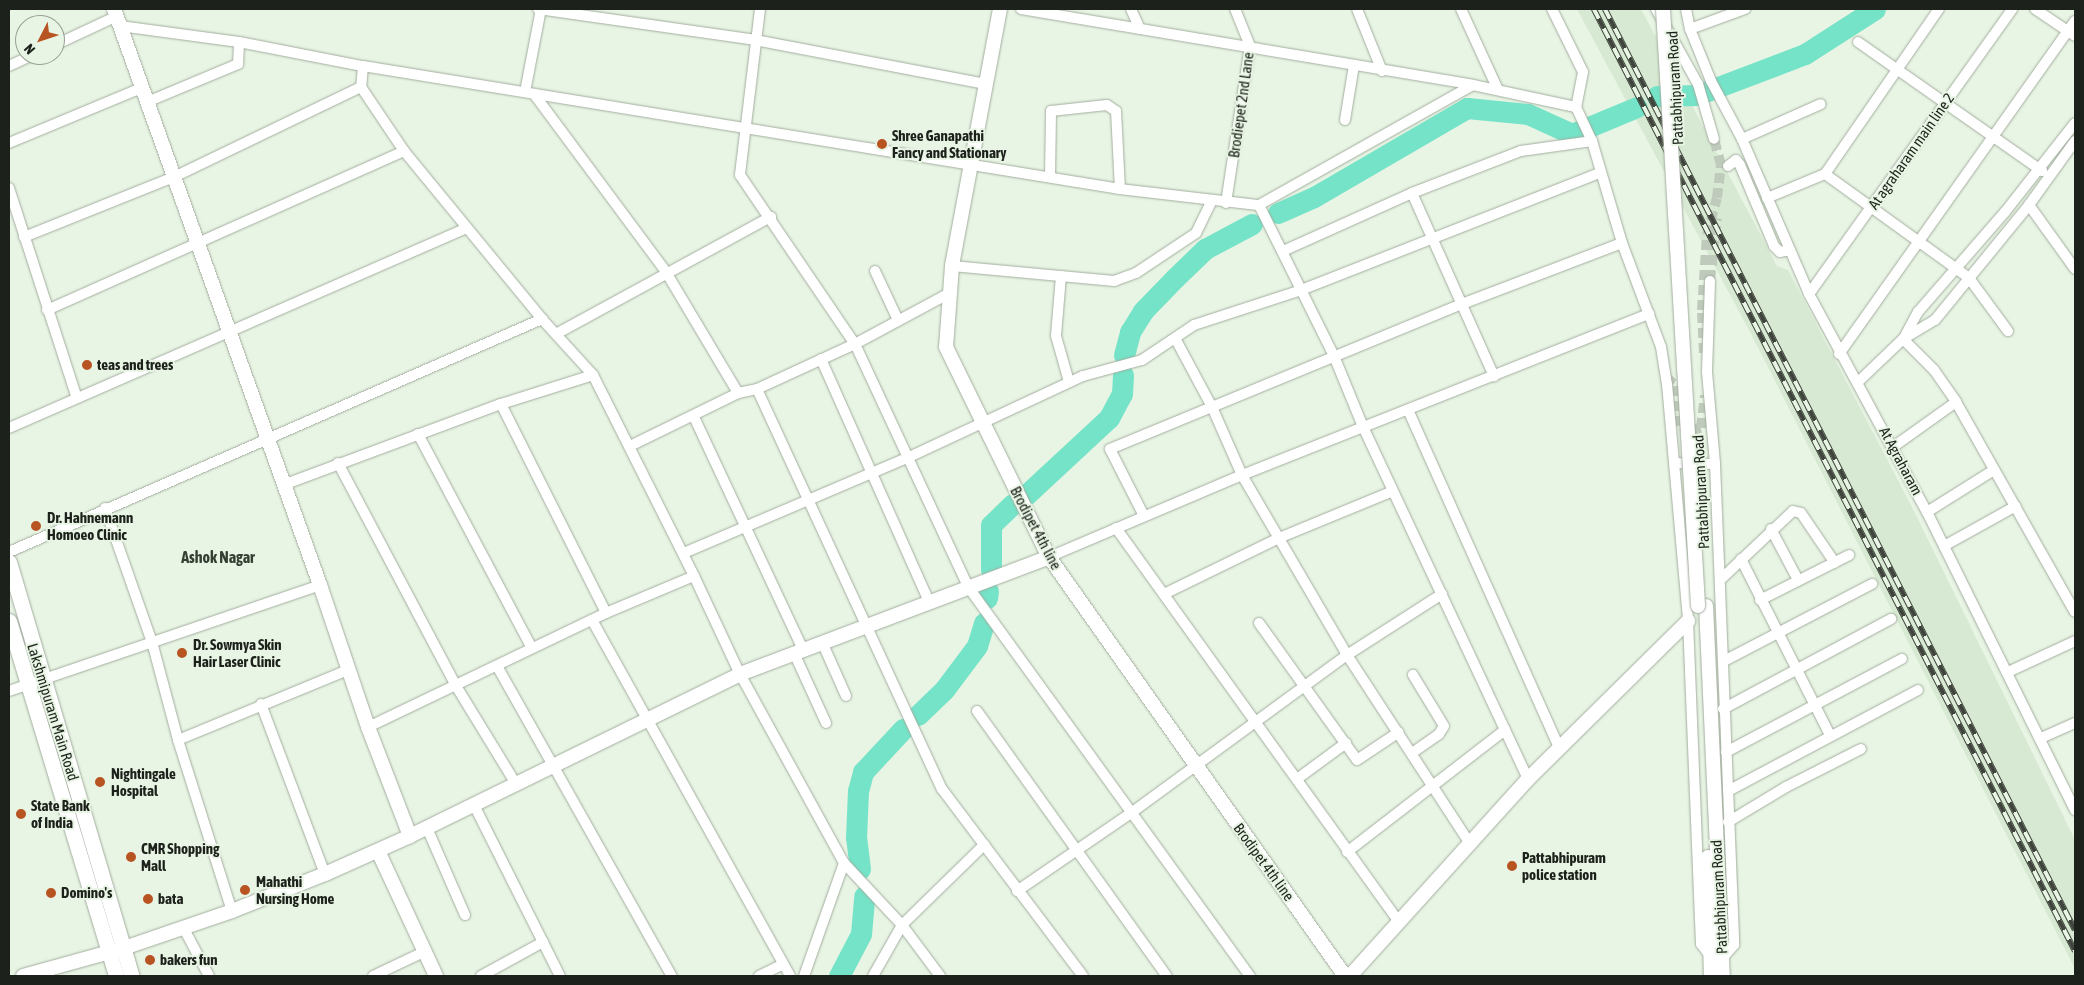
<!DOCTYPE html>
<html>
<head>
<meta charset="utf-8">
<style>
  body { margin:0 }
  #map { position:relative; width:2084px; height:985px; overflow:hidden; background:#e8f4e4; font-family:"Asap Condensed",sans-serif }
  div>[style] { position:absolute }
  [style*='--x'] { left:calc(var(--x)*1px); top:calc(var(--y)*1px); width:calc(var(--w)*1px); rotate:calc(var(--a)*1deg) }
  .built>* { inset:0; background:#d8e9d3 }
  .river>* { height:21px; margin:-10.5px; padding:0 10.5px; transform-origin:10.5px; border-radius:10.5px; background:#74e3c8 }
  .minor-tunnel>* { height:10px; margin-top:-5px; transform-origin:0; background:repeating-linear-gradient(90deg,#bfcabc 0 10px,transparent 0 15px) }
  .roads { filter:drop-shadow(0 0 1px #a2ad9e) drop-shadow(0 0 1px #a2ad9e) }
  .minor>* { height:10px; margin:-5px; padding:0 5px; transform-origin:5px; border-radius:5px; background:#fff }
  .tertiary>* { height:14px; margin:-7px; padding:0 7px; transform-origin:7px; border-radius:7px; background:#fff }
  .secondary>* { height:15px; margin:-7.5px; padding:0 7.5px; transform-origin:7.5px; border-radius:7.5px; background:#fff }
  .rail>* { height:5.5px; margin-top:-2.75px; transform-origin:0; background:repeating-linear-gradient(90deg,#e8f4e4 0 11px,#3f443c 0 22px); box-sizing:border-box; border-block:1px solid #3f443c }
  .bridges { filter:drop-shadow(0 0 1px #a2ad9e) drop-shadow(0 0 1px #a2ad9e) }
  .tertiary-bridge>* { height:14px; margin:-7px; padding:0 7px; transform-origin:7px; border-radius:7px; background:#fff }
  .dots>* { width:14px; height:14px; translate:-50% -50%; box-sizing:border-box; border:2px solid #e8f4e4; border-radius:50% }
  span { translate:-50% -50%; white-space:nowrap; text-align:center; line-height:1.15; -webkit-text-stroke:4px #e8f4e4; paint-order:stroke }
  .street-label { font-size:15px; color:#1d211b }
  .poi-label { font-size:15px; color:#1d211b; font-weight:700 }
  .left { translate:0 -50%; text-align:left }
  .neighbourhood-label { font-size:16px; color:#353e32; font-weight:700 }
  .frame { position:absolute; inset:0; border:10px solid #1d211b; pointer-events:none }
  .north { position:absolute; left:15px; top:15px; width:50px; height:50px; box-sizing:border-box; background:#e8f4e4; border:1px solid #97a094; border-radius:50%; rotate:229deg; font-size:14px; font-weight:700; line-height:20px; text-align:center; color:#1d211b }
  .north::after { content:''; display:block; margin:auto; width:18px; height:22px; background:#b85422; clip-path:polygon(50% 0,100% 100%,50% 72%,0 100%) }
</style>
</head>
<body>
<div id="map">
  <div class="built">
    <i style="clip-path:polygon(1577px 9px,1641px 9px,1777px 266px,1788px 270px,1913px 509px,2075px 840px,2075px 969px,1751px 334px)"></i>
  </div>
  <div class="river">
    <i style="--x:1657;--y:96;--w:40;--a:-1.4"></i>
    <i style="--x:1697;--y:95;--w:116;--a:-20.8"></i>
    <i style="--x:1805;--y:54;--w:83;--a:-32.7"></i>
    <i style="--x:1278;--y:213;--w:39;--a:-24"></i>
    <i style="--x:1314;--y:197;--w:177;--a:-30.2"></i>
    <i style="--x:1467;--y:108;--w:61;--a:5.6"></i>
    <i style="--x:1528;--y:114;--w:48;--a:24.4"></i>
    <i style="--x:1572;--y:134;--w:70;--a:-22.6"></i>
    <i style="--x:1124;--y:355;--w:24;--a:-75"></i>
    <i style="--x:1130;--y:332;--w:25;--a:-58"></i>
    <i style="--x:1143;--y:311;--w:46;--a:-45.9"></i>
    <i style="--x:1175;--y:278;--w:42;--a:-44"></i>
    <i style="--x:1205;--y:249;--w:53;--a:-28"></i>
    <i style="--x:1026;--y:495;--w:113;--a:-42.9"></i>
    <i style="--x:1109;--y:418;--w:27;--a:-62"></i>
    <i style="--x:1122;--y:394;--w:19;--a:-87"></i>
    <i style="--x:991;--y:570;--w:45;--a:-90"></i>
    <i style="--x:991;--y:525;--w:30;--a:-44"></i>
    <i style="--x:987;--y:598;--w:7;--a:-82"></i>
    <i style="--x:918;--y:715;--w:36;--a:-44"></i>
    <i style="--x:944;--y:690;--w:55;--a:-53.1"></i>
    <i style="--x:977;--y:646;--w:24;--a:-73"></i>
    <i style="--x:860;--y:869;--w:31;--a:-97"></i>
    <i style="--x:856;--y:838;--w:47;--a:-87.6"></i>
    <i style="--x:858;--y:791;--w:20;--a:-75"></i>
    <i style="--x:863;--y:772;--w:59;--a:-47.1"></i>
    <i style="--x:839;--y:976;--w:47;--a:-62.4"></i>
    <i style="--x:861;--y:934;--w:38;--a:-85"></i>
  </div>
  <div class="minor-tunnel">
    <i style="--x:1710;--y:280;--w:62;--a:-83.6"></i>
    <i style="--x:1704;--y:353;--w:43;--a:-92.7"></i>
    <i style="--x:1702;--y:310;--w:75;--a:-86.2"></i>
    <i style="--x:1707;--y:235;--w:38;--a:-75"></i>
    <i style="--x:1717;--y:198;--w:33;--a:-83"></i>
    <i style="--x:1721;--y:165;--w:27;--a:-105"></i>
    <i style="--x:1666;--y:377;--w:13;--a:42"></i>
    <i style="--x:1676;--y:386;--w:40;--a:82.9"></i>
    <i style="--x:1681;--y:426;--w:12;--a:20"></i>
    <i style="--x:1692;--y:430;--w:9;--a:-13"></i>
    <i style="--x:1701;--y:428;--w:33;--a:-83"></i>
  </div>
  <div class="roads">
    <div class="minor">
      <i style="--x:538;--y:9;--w:219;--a:8.1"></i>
      <i style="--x:755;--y:40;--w:235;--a:10.8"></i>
      <i style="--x:760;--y:9;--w:167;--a:96.9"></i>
      <i style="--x:740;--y:175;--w:204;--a:55.8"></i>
      <i style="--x:855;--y:344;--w:269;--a:65"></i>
      <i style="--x:969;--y:588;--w:479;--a:54.1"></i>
      <i style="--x:1021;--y:9;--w:458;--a:9.5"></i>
      <i style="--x:1473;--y:85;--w:105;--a:12.1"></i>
      <i style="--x:1576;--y:107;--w:38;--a:65"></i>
      <i style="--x:1592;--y:141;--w:106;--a:73.6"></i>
      <i style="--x:1622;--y:243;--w:111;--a:69.4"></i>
      <i style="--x:1661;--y:347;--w:37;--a:81"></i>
      <i style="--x:1667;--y:384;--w:238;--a:84.9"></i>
      <i style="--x:1688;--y:621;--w:323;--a:87.7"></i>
      <i style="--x:1701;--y:944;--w:16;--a:52"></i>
      <i style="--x:1131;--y:9;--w:22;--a:66"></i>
      <i style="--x:1357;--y:9;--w:67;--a:68"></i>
      <i style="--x:1461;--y:9;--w:89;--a:65.4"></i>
      <i style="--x:1552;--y:9;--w:70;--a:63.8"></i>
      <i style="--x:1583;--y:72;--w:36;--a:101"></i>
      <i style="--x:1656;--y:9;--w:86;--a:60.8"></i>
      <i style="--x:1698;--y:84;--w:57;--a:73.8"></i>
      <i style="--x:1686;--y:9;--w:20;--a:79"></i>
      <i style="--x:1690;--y:29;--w:56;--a:68"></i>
      <i style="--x:1711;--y:81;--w:66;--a:61.9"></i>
      <i style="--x:1742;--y:139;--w:169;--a:66.6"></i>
      <i style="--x:1809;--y:294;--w:248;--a:61.6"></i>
      <i style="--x:1927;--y:512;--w:333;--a:63.6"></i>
      <i style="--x:2035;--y:9;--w:48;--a:34"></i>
      <i style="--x:120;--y:26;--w:120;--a:7.7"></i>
      <i style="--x:239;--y:42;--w:126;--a:11"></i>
      <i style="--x:363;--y:66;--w:767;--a:9.23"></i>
      <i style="--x:1120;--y:189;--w:140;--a:6.6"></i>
      <i style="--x:1259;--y:205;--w:245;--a:-29.3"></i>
      <i style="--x:1690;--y:29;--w:59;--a:-20"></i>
      <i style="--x:1858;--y:42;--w:225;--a:35"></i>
      <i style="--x:55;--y:45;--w:68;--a:-25.1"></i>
      <i style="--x:9;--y:66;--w:26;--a:-25"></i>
      <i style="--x:363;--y:66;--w:21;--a:95"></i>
      <i style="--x:361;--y:87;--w:77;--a:56.1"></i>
      <i style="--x:404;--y:151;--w:217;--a:50.6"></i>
      <i style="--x:542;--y:319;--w:76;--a:47.7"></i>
      <i style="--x:593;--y:375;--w:225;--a:63.3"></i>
      <i style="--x:694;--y:576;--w:108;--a:64.9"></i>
      <i style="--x:740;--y:674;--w:216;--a:61.2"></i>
      <i style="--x:844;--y:863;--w:85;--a:46.9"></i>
      <i style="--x:902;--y:925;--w:64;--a:53.3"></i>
      <i style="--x:525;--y:92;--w:85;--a:-79.1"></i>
      <i style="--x:534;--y:94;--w:222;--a:53.4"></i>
      <i style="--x:666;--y:272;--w:141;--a:59.2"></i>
      <i style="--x:147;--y:102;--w:99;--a:-22.7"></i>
      <i style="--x:238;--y:64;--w:22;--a:-87"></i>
      <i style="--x:1345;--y:120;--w:56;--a:-80.7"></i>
      <i style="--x:1742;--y:139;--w:86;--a:-23.9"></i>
      <i style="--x:9;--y:143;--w:143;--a:-22.6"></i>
      <i style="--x:1728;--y:166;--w:10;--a:-37"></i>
      <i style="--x:1736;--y:160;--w:6;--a:51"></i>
      <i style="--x:1740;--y:165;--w:88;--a:67.2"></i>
      <i style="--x:1774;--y:246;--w:8;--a:45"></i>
      <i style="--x:1780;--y:252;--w:10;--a:-11"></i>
      <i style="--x:1825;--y:174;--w:201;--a:-55.4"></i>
      <i style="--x:1050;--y:177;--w:66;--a:-89.1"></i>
      <i style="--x:1051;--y:111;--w:56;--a:-6.1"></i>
      <i style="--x:1107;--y:105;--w:11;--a:34"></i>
      <i style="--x:1116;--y:111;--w:78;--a:87.1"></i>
      <i style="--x:9;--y:188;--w:219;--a:72.1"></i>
      <i style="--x:1412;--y:193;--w:201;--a:65.9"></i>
      <i style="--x:1767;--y:198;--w:63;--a:-22.5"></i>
      <i style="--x:1825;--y:174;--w:178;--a:35.8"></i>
      <i style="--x:1969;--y:278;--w:66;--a:53.7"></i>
      <i style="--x:1226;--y:203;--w:159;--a:-81.3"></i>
      <i style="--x:1250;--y:46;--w:40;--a:-112"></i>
      <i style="--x:1259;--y:205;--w:169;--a:63.6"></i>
      <i style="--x:1334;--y:356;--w:79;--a:67.7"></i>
      <i style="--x:1364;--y:429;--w:387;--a:64.9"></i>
      <i style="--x:2029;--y:205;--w:79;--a:54.3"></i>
      <i style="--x:24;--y:237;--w:162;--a:-21.8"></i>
      <i style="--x:174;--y:177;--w:208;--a:-25.7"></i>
      <i style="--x:1283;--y:251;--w:141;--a:-24.2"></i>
      <i style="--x:1412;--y:193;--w:117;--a:-21.1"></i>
      <i style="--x:1521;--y:151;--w:72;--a:-8"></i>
      <i style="--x:952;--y:266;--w:163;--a:5.3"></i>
      <i style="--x:1114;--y:281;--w:23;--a:-20"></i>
      <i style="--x:1136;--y:273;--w:72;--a:-33.7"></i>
      <i style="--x:1196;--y:233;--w:34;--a:-64"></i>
      <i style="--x:875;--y:271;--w:54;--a:64.9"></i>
      <i style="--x:1061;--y:276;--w:60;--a:94.8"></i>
      <i style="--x:1056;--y:336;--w:48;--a:74.2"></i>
      <i style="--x:1710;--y:281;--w:91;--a:91.9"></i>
      <i style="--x:1707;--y:372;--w:92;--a:85"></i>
      <i style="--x:1715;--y:464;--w:481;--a:87.7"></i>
      <i style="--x:1734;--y:945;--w:18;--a:131"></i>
      <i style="--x:1809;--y:294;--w:350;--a:-54.5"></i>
      <i style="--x:47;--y:310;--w:391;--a:-24"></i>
      <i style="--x:556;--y:334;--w:245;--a:-28.6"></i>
      <i style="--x:1175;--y:338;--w:78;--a:61.8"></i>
      <i style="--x:1212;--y:407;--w:74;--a:66.2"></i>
      <i style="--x:1242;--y:475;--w:208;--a:59.7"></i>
      <i style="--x:1347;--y:655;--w:223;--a:56.9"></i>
      <i style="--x:1904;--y:338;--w:30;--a:-62"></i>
      <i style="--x:1918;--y:312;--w:133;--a:-49"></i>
      <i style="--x:2005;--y:212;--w:113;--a:-51.8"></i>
      <i style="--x:1903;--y:339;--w:44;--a:45"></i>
      <i style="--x:1934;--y:370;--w:39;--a:55"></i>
      <i style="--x:1956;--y:402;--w:241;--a:60.5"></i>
      <i style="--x:1839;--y:354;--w:408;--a:-54.7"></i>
      <i style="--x:821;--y:359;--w:266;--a:66"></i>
      <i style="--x:1858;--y:382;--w:62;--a:-43.7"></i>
      <i style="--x:1903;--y:339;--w:37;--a:-31"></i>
      <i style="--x:1935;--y:320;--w:149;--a:-50.7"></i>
      <i style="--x:2029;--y:205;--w:79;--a:-54.3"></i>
      <i style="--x:757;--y:389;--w:441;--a:65.2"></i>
      <i style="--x:942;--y:789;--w:234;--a:53"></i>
      <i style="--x:501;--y:404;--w:234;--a:63.3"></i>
      <i style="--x:1409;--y:412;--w:369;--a:65.9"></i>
      <i style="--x:694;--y:417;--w:257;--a:64.9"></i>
      <i style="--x:9;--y:428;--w:499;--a:-23.6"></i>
      <i style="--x:418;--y:434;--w:242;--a:62"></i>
      <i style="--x:630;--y:446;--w:120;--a:-26.1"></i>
      <i style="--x:738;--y:393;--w:19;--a:-12"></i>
      <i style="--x:757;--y:389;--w:108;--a:-24.7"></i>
      <i style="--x:855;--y:344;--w:106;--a:-28.3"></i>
      <i style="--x:1893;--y:447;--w:77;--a:-35.5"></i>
      <i style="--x:338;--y:463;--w:252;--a:62.1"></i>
      <i style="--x:456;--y:686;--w:115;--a:58.5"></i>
      <i style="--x:1674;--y:463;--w:41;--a:1.4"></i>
      <i style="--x:283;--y:485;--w:233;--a:-20.4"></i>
      <i style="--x:501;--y:404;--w:96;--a:-17.5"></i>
      <i style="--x:105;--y:508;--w:142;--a:70.7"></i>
      <i style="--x:152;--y:642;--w:101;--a:75.1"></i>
      <i style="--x:178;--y:740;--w:179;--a:72.5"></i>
      <i style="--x:1927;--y:512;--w:79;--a:-32.1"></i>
      <i style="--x:1144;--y:516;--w:75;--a:-116.9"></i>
      <i style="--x:1110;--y:449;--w:381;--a:-22.4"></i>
      <i style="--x:1462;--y:304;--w:171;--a:-20.9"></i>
      <i style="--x:1116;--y:528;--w:484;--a:54.3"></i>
      <i style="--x:1771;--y:529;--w:58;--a:62.1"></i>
      <i style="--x:1944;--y:546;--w:82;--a:-29.1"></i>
      <i style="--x:9;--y:552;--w:582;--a:-23.61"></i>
      <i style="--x:684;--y:553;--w:242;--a:-23.1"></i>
      <i style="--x:907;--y:458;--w:194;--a:-25"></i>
      <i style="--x:1083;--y:376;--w:61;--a:-15.2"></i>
      <i style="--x:1142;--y:360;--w:63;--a:-33.9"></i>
      <i style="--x:1194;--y:325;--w:113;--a:-18.1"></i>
      <i style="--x:1301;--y:290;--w:320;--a:-21.4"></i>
      <i style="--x:1049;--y:557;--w:210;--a:-23"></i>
      <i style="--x:1242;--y:475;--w:438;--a:-21.6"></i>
      <i style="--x:1741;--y:559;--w:197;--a:63.2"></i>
      <i style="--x:1720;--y:580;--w:100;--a:-43.4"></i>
      <i style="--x:1793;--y:511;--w:8;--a:14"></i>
      <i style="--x:1801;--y:513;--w:60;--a:55.8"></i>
      <i style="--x:1164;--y:594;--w:128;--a:-26"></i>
      <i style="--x:1279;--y:538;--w:123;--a:-22.4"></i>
      <i style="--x:1760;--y:600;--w:100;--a:-26.8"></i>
      <i style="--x:592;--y:620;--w:407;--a:60.9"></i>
      <i style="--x:1259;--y:623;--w:168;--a:54.4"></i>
      <i style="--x:1357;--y:760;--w:50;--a:-33.7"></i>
      <i style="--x:822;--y:642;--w:59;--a:66"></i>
      <i style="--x:794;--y:653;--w:77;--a:65.4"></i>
      <i style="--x:1724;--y:661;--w:167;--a:-27.5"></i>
      <i style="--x:497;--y:666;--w:356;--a:60.6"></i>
      <i style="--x:2008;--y:672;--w:74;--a:-24.8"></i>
      <i style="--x:9;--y:691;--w:329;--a:-18.8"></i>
      <i style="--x:261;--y:704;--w:182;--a:69.4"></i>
      <i style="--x:1723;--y:709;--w:191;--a:-28.2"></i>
      <i style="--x:977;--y:711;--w:326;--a:54.4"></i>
      <i style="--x:368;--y:727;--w:264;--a:-25.6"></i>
      <i style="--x:606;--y:613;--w:95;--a:-22.8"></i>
      <i style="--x:2041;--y:738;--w:37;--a:-24"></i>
      <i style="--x:178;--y:740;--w:186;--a:-22.4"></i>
      <i style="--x:1726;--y:752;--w:199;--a:-27.9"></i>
      <i style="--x:1412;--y:753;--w:33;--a:-35"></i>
      <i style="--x:1439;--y:734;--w:9;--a:-58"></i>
      <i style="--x:1444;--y:726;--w:60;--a:-121.3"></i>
      <i style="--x:1297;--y:779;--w:61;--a:-36.3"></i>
      <i style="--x:1728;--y:791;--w:215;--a:-28"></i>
      <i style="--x:474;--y:805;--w:191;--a:63.3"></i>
      <i style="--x:1728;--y:822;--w:68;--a:-31.1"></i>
      <i style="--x:1786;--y:787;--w:84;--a:-26.9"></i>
      <i style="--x:427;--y:828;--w:95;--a:66.4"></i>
      <i style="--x:1347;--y:852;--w:200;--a:-37.7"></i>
      <i style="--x:1017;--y:891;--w:138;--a:-34.4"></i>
      <i style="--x:1131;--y:813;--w:268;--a:-36.2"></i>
      <i style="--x:1347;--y:655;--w:113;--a:-32.7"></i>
      <i style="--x:183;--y:927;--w:55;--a:62"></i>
      <i style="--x:373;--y:976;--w:59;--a:-25.3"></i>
      <i style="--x:481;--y:976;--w:71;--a:-28.7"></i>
      <i style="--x:759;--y:976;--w:25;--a:-26"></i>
      <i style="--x:804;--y:976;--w:120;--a:-70.5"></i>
      <i style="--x:873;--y:976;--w:59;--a:-60.4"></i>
      <i style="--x:902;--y:925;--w:115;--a:-44.3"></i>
    </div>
    <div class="tertiary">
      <i style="--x:114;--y:9;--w:612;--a:70.32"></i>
      <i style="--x:320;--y:585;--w:150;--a:71.3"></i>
      <i style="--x:368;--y:727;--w:117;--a:68.9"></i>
      <i style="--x:1000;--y:9;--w:261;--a:100.6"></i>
      <i style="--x:952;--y:266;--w:81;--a:94.2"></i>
      <i style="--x:946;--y:347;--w:234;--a:63.9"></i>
      <i style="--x:1049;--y:557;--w:513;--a:54.76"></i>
      <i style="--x:1706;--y:606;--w:370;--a:87.4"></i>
      <i style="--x:378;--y:851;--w:138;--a:65.1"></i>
      <i style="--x:1708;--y:857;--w:119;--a:88.6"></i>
      <i style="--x:23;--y:976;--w:105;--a:-15.5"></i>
      <i style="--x:124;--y:948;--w:114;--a:-18.9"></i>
      <i style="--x:232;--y:911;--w:100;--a:-21.7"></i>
      <i style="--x:325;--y:874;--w:93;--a:-24.1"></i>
      <i style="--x:410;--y:836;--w:368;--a:-26.1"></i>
      <i style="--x:740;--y:674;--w:330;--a:-20.7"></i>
      <i style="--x:1350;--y:976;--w:266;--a:-47.9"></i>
      <i style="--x:1528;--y:779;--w:225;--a:-44.6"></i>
    </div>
    <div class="secondary">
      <i style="--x:9;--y:562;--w:432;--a:73.5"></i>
      <i style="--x:9;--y:621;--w:371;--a:73.2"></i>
    </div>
  </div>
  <div class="rail">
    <i style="--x:1594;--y:9;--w:1058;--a:62.95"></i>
    <i style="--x:1605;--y:9;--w:1034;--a:62.96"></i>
  </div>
  <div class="bridges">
    <div class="tertiary-bridge">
      <i style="--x:1663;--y:9;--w:598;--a:86.64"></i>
    </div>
  </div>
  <div class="dots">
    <i style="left:882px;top:144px;background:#b85422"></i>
    <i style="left:87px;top:365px;background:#b85422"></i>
    <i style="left:36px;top:526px;background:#b85422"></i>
    <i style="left:182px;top:653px;background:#b85422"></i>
    <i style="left:100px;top:782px;background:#b85422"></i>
    <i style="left:21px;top:814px;background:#b85422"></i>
    <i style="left:131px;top:857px;background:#b85422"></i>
    <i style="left:1512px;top:866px;background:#b85422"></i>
    <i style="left:245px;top:890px;background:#b85422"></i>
    <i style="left:51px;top:893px;background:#b85422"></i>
    <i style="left:148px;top:899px;background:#b85422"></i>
    <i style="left:150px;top:960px;background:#b85422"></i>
  </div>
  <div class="street-label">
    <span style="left:1675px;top:88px;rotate:-93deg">Pattabhipuram Road</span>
    <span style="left:1241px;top:105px;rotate:-82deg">Brodiepet 2nd Lane</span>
    <span style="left:1911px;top:151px;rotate:-55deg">At agraharam main line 2</span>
    <span style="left:1901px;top:461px;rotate:62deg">At Agraharam</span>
    <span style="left:1701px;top:492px;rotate:-93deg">Pattabhipuram Road</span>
    <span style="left:1036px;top:528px;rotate:62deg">Brodipet 4th line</span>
    <span style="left:53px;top:712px;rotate:73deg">Lakshmipuram Main Road</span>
    <span style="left:1264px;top:862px;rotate:54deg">Brodipet 4th line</span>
    <span style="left:1719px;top:897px;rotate:-93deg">Pattabhipuram Road</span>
  </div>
  <div class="poi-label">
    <span class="left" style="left:892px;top:144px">Shree Ganapathi<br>Fancy and Stationary</span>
    <span class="left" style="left:97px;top:365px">teas and trees</span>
    <span class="left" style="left:47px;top:526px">Dr. Hahnemann<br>Homoeo Clinic</span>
    <span class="left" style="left:193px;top:653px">Dr. Sowmya Skin<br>Hair Laser Clinic</span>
    <span class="left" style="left:111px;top:782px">Nightingale<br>Hospital</span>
    <span class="left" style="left:31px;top:814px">State Bank<br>of India</span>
    <span class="left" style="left:141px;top:857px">CMR Shopping<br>Mall</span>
    <span class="left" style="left:1522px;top:866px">Pattabhipuram<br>police station</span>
    <span class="left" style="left:256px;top:890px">Mahathi<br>Nursing Home</span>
    <span class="left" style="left:61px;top:893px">Domino's</span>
    <span class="left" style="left:158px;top:899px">bata</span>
    <span class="left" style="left:160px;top:960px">bakers fun</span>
  </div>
  <div class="neighbourhood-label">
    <span style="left:218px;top:557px">Ashok Nagar</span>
  </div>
  <div class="frame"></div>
  <div class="north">N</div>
</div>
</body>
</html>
